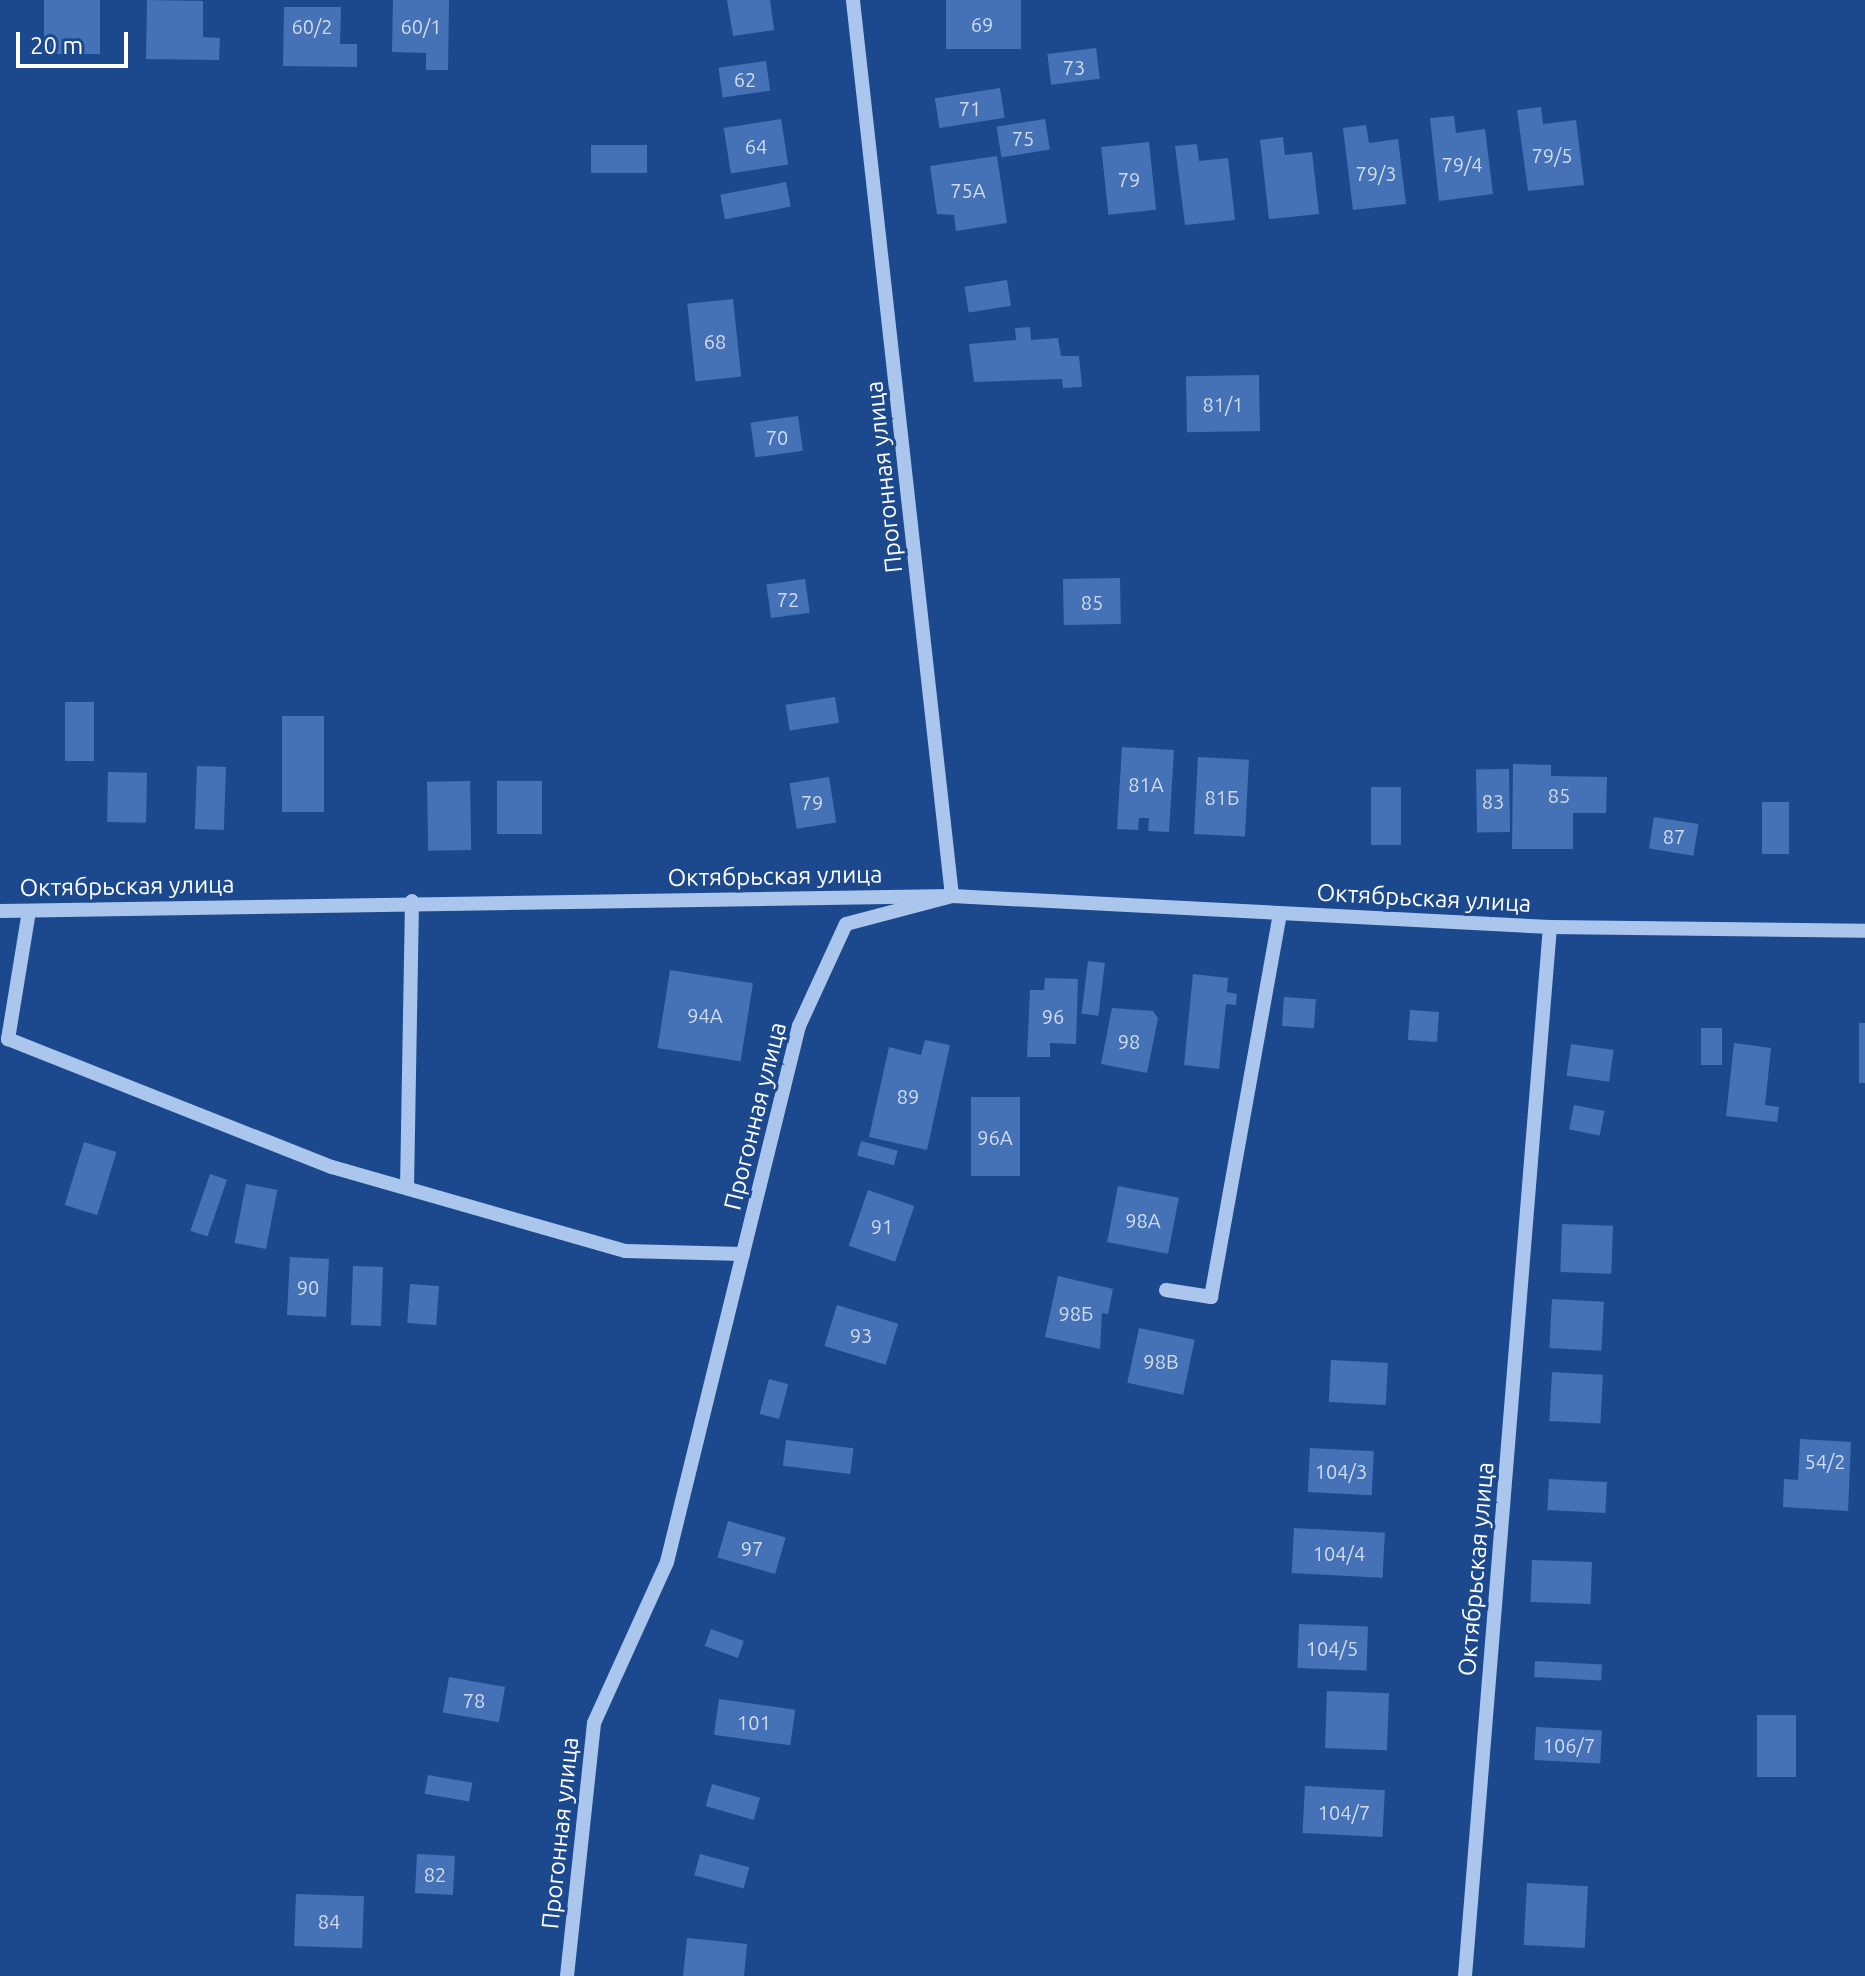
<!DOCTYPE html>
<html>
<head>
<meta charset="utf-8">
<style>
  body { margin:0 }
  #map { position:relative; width:1865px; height:1976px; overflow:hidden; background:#1c498e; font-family:Ubuntu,sans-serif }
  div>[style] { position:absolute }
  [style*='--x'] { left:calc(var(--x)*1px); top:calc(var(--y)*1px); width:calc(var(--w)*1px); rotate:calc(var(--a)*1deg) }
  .building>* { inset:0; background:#4572b6; transform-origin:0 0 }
  .minor>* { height:14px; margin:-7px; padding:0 7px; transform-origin:7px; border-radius:7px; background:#abc6ed }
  span { translate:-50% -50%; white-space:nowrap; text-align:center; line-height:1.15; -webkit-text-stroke:6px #1c498e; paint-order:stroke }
  .number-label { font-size:20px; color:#d0dced }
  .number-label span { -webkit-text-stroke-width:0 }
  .street-label { font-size:24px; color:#fff }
  .scale { position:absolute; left:16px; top:32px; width:112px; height:36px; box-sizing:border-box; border:4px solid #fff; border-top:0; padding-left:10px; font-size:24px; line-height:28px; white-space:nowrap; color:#fff; -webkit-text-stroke:6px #1c498e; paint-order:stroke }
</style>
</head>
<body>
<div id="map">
  <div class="building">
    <i style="left:44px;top:0;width:56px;height:54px"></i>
    <i style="clip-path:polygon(147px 0,203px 1px,203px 37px,220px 38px,219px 60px,146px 59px)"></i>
    <i style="clip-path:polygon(393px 0,449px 0,448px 70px,426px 70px,426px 53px,392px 52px)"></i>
    <i style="clip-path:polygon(727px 0,770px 0,774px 30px,733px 36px)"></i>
    <i style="left:946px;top:0;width:75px;height:49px"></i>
    <i style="clip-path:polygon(284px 7px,341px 7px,340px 44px,357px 44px,357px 67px,283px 66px)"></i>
    <i style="left:1096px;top:48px;width:31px;height:49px;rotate:83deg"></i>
    <i style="left:766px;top:61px;width:30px;height:48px;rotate:82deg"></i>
    <i style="left:1000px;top:88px;width:30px;height:66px;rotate:81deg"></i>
    <i style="clip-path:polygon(1541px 107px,1543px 124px,1576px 120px,1584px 185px,1528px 191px,1517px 110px)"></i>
    <i style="clip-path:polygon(1454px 116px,1456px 133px,1485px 129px,1493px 194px,1439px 201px,1430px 118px)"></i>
    <i style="left:781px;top:119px;width:46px;height:58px;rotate:81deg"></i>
    <i style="left:1045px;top:119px;width:31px;height:49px;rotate:81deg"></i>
    <i style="clip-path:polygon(1366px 125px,1369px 143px,1398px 139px,1406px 204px,1353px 210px,1343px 128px)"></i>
    <i style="clip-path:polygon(1283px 137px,1285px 155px,1312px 152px,1319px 214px,1269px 219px,1260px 140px)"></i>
    <i style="left:1149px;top:142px;width:68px;height:48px;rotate:84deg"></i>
    <i style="clip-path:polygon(1197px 144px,1199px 161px,1228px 158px,1235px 220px,1185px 225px,1175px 146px)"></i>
    <i style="left:591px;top:145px;width:56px;height:28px"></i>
    <i style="clip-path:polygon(997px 156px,1007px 223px,956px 231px,954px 215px,937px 214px,930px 166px)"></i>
    <i style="left:786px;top:182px;width:25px;height:67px;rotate:79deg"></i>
    <i style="left:1007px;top:280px;width:26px;height:43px;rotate:81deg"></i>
    <i style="left:733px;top:299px;width:78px;height:46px;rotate:84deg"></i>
    <i style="clip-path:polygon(1030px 327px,1031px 340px,1058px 338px,1061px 356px,1079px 356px,1082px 387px,1063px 388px,1062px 379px,974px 382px,969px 344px,1016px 340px,1015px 328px)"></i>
    <i style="left:1259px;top:375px;width:56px;height:73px;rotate:89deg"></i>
    <i style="left:798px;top:416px;width:35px;height:48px;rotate:82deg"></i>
    <i style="left:1120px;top:578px;width:46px;height:57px;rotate:89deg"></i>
    <i style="left:805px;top:579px;width:34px;height:39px;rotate:82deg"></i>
    <i style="left:835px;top:697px;width:26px;height:50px;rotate:81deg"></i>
    <i style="left:65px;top:702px;width:29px;height:59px"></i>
    <i style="left:282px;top:716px;width:42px;height:96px"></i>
    <i style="clip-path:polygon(1122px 747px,1174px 750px,1169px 832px,1148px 831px,1149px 818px,1139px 818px,1138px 830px,1117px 829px)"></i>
    <i style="left:1198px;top:757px;width:51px;height:77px;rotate:3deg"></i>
    <i style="clip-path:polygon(1513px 764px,1551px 765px,1551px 776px,1607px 777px,1606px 813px,1573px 813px,1573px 849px,1512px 849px)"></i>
    <i style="left:197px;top:766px;width:29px;height:63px;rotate:2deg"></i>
    <i style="left:1509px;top:769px;width:63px;height:33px;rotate:89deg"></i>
    <i style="left:108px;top:772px;width:39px;height:50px;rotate:1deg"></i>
    <i style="left:829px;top:777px;width:46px;height:40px;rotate:81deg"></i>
    <i style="left:470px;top:781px;width:69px;height:43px;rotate:89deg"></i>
    <i style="left:497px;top:781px;width:45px;height:53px"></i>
    <i style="left:1371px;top:787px;width:30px;height:58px"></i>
    <i style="left:1762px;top:802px;width:27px;height:52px"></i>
    <i style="left:1654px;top:817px;width:45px;height:32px;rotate:9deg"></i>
    <i style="left:1088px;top:961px;width:17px;height:53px;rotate:7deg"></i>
    <i style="left:670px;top:970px;width:84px;height:79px;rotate:9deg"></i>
    <i style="clip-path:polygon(1193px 974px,1228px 978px,1227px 992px,1237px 994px,1236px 1005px,1226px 1004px,1219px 1069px,1184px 1065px)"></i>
    <i style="clip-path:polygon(1045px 978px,1078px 979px,1076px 1044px,1050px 1043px,1050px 1057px,1027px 1057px,1030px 990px,1044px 990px)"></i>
    <i style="left:1284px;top:997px;width:32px;height:29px;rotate:4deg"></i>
    <i style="clip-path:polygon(1112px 1008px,1153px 1011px,1158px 1018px,1147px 1073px,1101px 1064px)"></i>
    <i style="left:1410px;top:1010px;width:29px;height:30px;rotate:4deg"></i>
    <i style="left:1859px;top:1023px;width:6px;height:60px"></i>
    <i style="left:1701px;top:1028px;width:21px;height:37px"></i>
    <i style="clip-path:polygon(925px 1040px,950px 1045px,927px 1150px,869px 1137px,889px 1047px,921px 1055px)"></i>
    <i style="clip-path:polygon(1734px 1043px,1771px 1048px,1765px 1105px,1779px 1107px,1777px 1122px,1726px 1116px)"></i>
    <i style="left:1571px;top:1044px;width:43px;height:32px;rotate:8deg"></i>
    <i style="left:971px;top:1097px;width:49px;height:79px"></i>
    <i style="left:1574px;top:1105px;width:31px;height:25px;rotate:11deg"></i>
    <i style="left:861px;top:1141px;width:38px;height:15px;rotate:15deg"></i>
    <i style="left:84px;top:1142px;width:34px;height:66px;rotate:17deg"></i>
    <i style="left:210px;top:1174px;width:18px;height:60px;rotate:19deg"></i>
    <i style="left:246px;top:1184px;width:32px;height:60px;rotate:11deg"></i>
    <i style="left:1118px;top:1186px;width:62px;height:57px;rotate:11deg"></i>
    <i style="left:868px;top:1190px;width:49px;height:59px;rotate:19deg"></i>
    <i style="left:1562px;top:1224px;width:51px;height:48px;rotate:2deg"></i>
    <i style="left:290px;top:1257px;width:39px;height:58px;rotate:3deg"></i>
    <i style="left:353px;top:1266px;width:30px;height:59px;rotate:2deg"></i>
    <i style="clip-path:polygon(1058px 1276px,1113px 1289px,1108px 1314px,1102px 1313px,1100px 1349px,1045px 1337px)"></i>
    <i style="left:410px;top:1284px;width:29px;height:39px;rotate:4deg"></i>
    <i style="left:1552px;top:1299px;width:52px;height:49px;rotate:3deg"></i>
    <i style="left:837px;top:1305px;width:64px;height:43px;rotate:17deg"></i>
    <i style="left:1139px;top:1328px;width:57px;height:56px;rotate:12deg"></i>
    <i style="left:1331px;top:1360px;width:57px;height:42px;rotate:3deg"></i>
    <i style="left:1552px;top:1372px;width:51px;height:49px;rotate:3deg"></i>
    <i style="left:769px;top:1379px;width:20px;height:36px;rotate:15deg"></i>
    <i style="clip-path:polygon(1800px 1439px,1851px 1442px,1848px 1511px,1783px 1507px,1784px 1479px,1798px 1480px)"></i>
    <i style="left:786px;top:1440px;width:68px;height:26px;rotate:7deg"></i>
    <i style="left:1310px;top:1448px;width:64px;height:44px;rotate:3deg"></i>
    <i style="left:1549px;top:1479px;width:58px;height:31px;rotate:3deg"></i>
    <i style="left:728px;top:1521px;width:60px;height:38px;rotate:16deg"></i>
    <i style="left:1294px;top:1528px;width:91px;height:45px;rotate:3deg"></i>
    <i style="left:1532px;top:1560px;width:60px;height:42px;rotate:2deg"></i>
    <i style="left:1299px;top:1624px;width:69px;height:44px;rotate:2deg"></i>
    <i style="left:711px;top:1629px;width:35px;height:18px;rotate:20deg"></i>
    <i style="left:1535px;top:1661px;width:67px;height:16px;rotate:3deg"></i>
    <i style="left:449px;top:1677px;width:57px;height:36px;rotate:10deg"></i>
    <i style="left:1327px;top:1691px;width:62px;height:57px;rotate:2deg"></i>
    <i style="left:719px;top:1699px;width:77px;height:36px;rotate:8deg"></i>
    <i style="left:1757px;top:1715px;width:39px;height:62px"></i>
    <i style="left:1536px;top:1727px;width:66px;height:33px;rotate:3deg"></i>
    <i style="left:428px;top:1775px;width:45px;height:19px;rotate:10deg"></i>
    <i style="left:712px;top:1784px;width:50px;height:23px;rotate:16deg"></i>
    <i style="left:1305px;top:1786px;width:80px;height:47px;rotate:3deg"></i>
    <i style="left:417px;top:1854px;width:38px;height:39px;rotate:3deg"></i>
    <i style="left:700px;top:1854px;width:51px;height:22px;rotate:15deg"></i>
    <i style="left:1527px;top:1883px;width:61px;height:62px;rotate:3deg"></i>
    <i style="left:296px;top:1894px;width:68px;height:52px;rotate:2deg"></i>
    <i style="clip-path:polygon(687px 1938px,747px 1944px,744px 1976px,683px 1976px)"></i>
  </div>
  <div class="minor">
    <i style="--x:0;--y:911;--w:952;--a:-0.9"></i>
    <i style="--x:952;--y:896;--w:599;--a:2.97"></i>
    <i style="--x:1550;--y:927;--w:315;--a:0.7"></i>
    <i style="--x:29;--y:911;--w:130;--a:99.3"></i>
    <i style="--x:8;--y:1039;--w:348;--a:21.6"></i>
    <i style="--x:332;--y:1167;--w:305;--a:16"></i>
    <i style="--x:625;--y:1251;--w:118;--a:1.5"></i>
    <i style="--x:407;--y:1188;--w:287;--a:-89"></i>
    <i style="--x:1166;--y:1290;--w:46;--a:8.8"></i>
    <i style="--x:1211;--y:1297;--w:390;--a:-79.8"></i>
    <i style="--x:567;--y:1976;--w:254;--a:-83.9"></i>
    <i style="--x:594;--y:1723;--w:177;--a:-65.6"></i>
    <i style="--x:667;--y:1562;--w:552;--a:-76.17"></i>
    <i style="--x:799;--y:1026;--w:112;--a:-65.3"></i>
    <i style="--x:846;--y:924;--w:110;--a:-14.8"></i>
    <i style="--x:952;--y:896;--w:901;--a:-96.31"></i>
    <i style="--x:1465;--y:1976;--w:1052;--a:-85.37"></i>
  </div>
  <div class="number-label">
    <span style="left:982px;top:24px">69</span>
    <span style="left:312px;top:26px">60/2</span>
    <span style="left:421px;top:26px">60/1</span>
    <span style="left:1074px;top:67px">73</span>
    <span style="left:745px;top:79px">62</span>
    <span style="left:970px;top:108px">71</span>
    <span style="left:1023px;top:138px">75</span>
    <span style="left:756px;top:146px">64</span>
    <span style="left:1552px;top:155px">79/5</span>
    <span style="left:1462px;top:164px">79/4</span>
    <span style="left:1376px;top:173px">79/3</span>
    <span style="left:1129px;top:179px">79</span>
    <span style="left:968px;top:190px">75А</span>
    <span style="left:715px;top:341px">68</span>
    <span style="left:1223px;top:404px">81/1</span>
    <span style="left:777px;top:437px">70</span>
    <span style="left:788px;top:599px">72</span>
    <span style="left:1092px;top:602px">85</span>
    <span style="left:1146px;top:784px">81А</span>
    <span style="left:1559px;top:795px">85</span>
    <span style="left:1222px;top:797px">81Б</span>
    <span style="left:1493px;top:801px">83</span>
    <span style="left:812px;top:802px">79</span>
    <span style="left:1674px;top:836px">87</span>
    <span style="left:705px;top:1015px">94А</span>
    <span style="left:1053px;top:1016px">96</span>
    <span style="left:1129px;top:1041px">98</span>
    <span style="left:908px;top:1096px">89</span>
    <span style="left:995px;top:1137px">96А</span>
    <span style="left:1143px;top:1220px">98А</span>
    <span style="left:882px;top:1226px">91</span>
    <span style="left:308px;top:1287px">90</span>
    <span style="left:1076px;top:1313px">98Б</span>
    <span style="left:861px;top:1335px">93</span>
    <span style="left:1161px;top:1361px">98В</span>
    <span style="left:1825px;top:1461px">54/2</span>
    <span style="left:1341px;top:1471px">104/3</span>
    <span style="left:752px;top:1548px">97</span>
    <span style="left:1339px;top:1553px">104/4</span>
    <span style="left:1332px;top:1648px">104/5</span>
    <span style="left:474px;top:1700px">78</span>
    <span style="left:754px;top:1722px">101</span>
    <span style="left:1569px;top:1745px">106/7</span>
    <span style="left:1344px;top:1812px">104/7</span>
    <span style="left:435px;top:1874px">82</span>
    <span style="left:329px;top:1921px">84</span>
  </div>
  <div class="street-label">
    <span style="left:884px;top:477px;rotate:-96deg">Прогонная улица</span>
    <span style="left:775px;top:876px;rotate:-1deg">Октябрьская улица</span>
    <span style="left:127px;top:886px;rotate:-1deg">Октябрьская улица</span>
    <span style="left:1424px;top:898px;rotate:3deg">Октябрьская улица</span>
    <span style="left:755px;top:1116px;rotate:-76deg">Прогонная улица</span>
    <span style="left:1476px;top:1569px;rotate:-85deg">Октябрьская улица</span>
    <span style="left:560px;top:1833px;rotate:-84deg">Прогонная улица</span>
  </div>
  <div class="scale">20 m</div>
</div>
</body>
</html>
